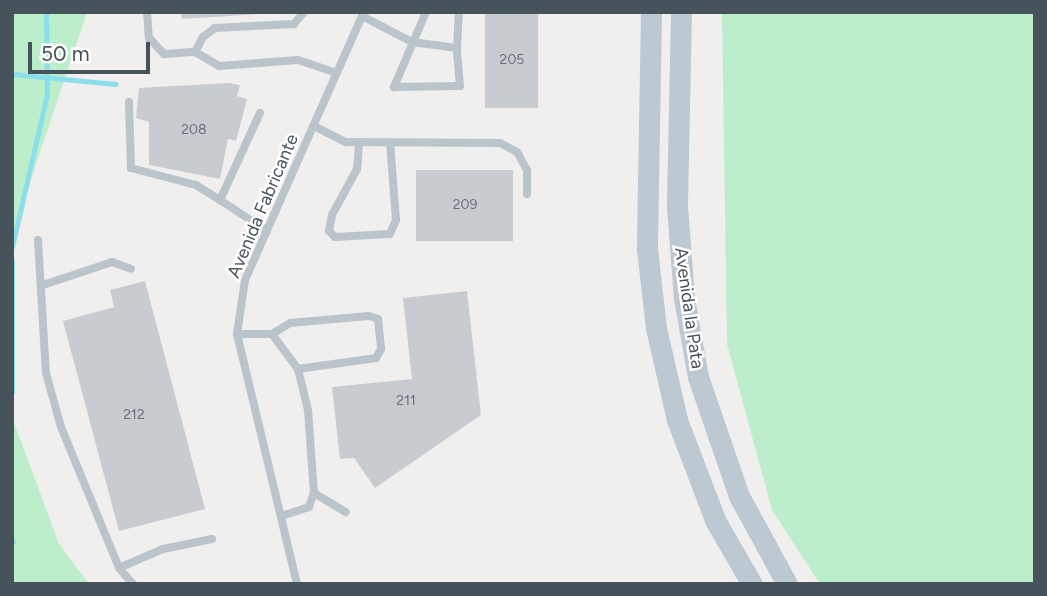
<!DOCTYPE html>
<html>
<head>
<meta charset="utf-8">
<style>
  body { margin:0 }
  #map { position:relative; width:1047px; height:596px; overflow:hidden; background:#f1eeee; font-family:Figtree,sans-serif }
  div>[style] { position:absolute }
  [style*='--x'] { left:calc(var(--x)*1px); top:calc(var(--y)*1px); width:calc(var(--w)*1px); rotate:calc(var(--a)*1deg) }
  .green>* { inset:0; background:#bdeecc }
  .stream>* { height:5px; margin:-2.5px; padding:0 2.5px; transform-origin:2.5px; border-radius:2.5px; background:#8adfeb }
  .building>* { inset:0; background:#c8ccd1; transform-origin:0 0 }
  .lane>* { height:8px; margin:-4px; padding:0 4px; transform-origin:4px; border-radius:4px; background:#bac4cb }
  .secondary>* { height:21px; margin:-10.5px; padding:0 10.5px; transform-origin:10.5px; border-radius:10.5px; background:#bcc8d2 }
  span { translate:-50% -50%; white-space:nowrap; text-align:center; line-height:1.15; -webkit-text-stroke:5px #fff; paint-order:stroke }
  .number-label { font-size:14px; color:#677178 }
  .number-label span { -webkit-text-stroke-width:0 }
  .street-label { font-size:18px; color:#47535b }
  .frame { position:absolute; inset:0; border:14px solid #47535b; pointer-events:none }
  .scale { position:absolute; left:28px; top:42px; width:122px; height:32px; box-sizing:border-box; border:4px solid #47535b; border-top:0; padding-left:9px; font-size:21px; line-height:24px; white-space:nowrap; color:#47535b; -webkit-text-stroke:5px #fff; paint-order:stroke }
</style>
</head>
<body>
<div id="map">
  <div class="green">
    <i style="clip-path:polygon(12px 12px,87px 12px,12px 236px)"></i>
    <i style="clip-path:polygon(722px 12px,1035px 12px,1035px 584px,820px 584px,772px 510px,727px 344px)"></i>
    <i style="clip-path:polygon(12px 417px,59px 544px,89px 584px,12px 584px)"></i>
  </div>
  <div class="stream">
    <i style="--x:12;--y:74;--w:104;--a:5.5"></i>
    <i style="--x:12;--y:247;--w:157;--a:-77.1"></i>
    <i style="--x:47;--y:94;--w:82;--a:-90.7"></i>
    <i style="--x:12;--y:260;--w:132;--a:90"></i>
    <i style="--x:12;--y:539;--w:3;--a:72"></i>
  </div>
  <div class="building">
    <i style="clip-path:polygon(181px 12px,259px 12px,259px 14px,182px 19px)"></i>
    <i style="left:485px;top:12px;width:53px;height:96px"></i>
    <i style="clip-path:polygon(229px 83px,240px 85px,237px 96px,247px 99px,236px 141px,228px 139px,220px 179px,149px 165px,149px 122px,136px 118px,139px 88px)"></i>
    <i style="left:416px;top:170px;width:97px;height:71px"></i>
    <i style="clip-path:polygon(145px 281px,205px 509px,119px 531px,63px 321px,114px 307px,110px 290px)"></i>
    <i style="clip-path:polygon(467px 291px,481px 415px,375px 488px,354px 458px,340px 459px,332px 387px,412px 379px,403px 298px)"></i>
  </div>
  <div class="lane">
    <i style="--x:147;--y:12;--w:26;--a:86"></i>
    <i style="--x:149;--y:38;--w:22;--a:47"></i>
    <i style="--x:164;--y:54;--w:31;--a:-4"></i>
    <i style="--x:195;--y:52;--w:28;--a:30"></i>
    <i style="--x:219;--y:66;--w:79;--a:-4.3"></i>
    <i style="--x:298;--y:60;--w:41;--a:18.4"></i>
    <i style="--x:426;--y:12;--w:82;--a:113.1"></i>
    <i style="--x:394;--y:87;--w:66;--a:-0.9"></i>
    <i style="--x:460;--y:86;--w:38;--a:-95"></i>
    <i style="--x:362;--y:16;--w:56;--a:27.5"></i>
    <i style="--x:412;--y:42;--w:45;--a:7.6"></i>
    <i style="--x:457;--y:48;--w:36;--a:-87"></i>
    <i style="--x:195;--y:52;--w:17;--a:-62"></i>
    <i style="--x:203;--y:37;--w:15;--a:-37"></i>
    <i style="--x:215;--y:28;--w:79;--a:-2.9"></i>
    <i style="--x:294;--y:24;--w:16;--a:-50"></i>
    <i style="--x:129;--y:102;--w:66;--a:88.3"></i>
    <i style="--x:131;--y:168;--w:67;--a:14.7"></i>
    <i style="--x:196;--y:185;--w:28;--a:32"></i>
    <i style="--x:260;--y:113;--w:96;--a:114.7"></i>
    <i style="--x:220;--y:200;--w:56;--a:33.4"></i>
    <i style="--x:314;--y:126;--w:36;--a:27"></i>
    <i style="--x:346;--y:142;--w:154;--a:0.4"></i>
    <i style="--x:500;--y:143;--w:19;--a:28"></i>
    <i style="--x:517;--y:152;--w:21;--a:61"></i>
    <i style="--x:527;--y:170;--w:24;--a:90"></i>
    <i style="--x:359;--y:143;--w:26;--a:94"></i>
    <i style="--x:357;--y:169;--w:52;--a:118.5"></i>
    <i style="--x:332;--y:215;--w:16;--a:101"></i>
    <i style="--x:329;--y:231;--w:8;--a:45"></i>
    <i style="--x:335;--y:237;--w:55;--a:-3.1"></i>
    <i style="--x:390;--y:234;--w:15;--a:-67"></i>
    <i style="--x:396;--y:220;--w:78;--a:-94.4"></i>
    <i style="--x:38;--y:240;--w:133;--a:86.6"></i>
    <i style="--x:46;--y:373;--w:56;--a:74.5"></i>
    <i style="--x:61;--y:427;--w:152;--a:67.6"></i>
    <i style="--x:119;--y:568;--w:21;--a:49"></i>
    <i style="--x:43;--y:285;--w:73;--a:-18.4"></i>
    <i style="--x:112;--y:262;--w:20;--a:20"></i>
    <i style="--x:237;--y:334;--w:35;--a:0"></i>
    <i style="--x:272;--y:334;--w:21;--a:-31"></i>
    <i style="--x:290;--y:323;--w:79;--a:-5.1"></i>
    <i style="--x:369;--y:316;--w:9;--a:18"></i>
    <i style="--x:378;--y:319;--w:30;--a:84"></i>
    <i style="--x:381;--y:349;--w:10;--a:119"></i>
    <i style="--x:376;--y:358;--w:79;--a:172"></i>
    <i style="--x:298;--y:369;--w:42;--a:76.3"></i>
    <i style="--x:308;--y:410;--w:83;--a:85.9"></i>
    <i style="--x:314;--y:493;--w:15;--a:110"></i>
    <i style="--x:309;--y:507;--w:29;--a:162"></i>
    <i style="--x:272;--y:334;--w:44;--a:53.4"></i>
    <i style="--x:314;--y:493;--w:37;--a:31"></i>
    <i style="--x:119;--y:568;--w:48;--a:-23.4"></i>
    <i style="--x:163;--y:549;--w:50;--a:-11.5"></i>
    <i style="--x:297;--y:584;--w:257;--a:-103.5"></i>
    <i style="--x:237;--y:334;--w:55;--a:-81.6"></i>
    <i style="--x:245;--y:280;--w:293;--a:-66.1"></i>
  </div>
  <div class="secondary">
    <i style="--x:651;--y:12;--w:237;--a:91"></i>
    <i style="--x:647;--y:249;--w:80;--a:83.5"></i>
    <i style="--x:656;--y:328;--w:94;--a:77.1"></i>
    <i style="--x:677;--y:420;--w:109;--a:69.1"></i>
    <i style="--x:716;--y:522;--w:72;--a:59.9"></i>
    <i style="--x:681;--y:12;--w:195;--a:91.2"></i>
    <i style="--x:677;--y:207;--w:91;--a:85.6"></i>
    <i style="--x:684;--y:298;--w:80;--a:80"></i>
    <i style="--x:698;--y:377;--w:126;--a:71"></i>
    <i style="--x:739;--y:496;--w:100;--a:61.4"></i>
  </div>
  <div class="number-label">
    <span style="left:512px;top:60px">205</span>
    <span style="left:194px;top:130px">208</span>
    <span style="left:465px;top:205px">209</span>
    <span style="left:406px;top:401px">211</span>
    <span style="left:134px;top:415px">212</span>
  </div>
  <div class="street-label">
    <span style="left:263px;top:206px;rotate:-67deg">Avenida Fabricante</span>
    <span style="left:689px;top:308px;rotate:82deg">Avenida la Pata</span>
  </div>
  <div class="frame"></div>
  <div class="scale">50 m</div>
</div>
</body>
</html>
